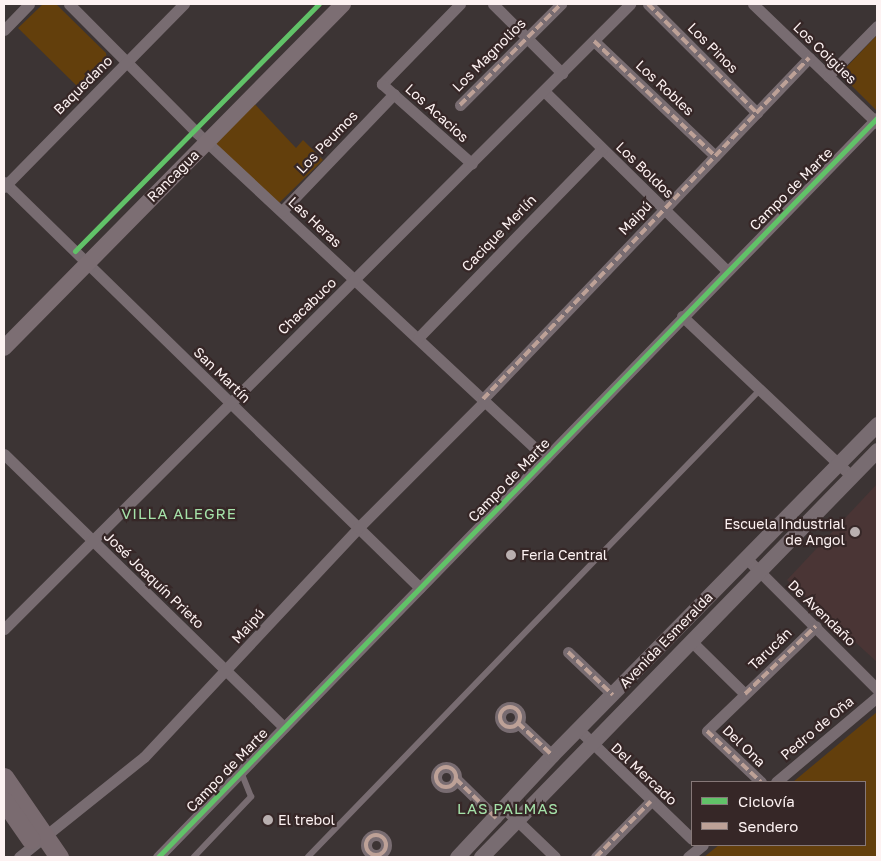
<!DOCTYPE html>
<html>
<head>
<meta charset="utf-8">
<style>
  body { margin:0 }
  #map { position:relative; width:881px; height:861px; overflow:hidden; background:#3c3434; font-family:"Golos Text",sans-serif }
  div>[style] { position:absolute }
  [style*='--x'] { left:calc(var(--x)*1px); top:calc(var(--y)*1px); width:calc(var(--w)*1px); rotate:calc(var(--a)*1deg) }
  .built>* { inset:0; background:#4a3535 }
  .green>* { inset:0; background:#633f0c }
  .service>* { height:5.5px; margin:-2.75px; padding:0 2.75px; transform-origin:2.75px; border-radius:2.75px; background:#786c71 }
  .minor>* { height:11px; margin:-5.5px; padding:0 5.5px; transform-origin:5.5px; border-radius:5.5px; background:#786c71 }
  .minor>.ring { margin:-5.5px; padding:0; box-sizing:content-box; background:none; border:11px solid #786c71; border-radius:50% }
  .tertiary>* { height:15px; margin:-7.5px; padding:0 7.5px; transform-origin:7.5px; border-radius:7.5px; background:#786c71 }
  .secondary>* { height:16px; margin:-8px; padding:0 8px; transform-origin:8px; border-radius:8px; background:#7c6e73 }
  .primary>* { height:19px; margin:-9.5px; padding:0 9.5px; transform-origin:9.5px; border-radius:9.5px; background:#7a6b70 }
  .quiet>* { height:4px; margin-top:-2px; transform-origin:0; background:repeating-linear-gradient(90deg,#bda197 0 8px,transparent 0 12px) }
  .quiet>.ring { margin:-2px; padding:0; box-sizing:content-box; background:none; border:4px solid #bda197; border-radius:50% }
  .cycleway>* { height:5px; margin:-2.5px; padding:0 2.5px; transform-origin:2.5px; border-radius:2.5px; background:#61c268 }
  .dots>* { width:14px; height:14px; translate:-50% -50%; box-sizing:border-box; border:2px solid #362727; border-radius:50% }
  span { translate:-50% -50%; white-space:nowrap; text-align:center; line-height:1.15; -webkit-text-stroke:4.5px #362727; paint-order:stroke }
  .street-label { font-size:14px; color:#fdf2f2 }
  .poi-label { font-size:14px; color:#fdf2f2 }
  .right { translate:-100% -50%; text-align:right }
  .left { translate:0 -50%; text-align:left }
  .neighbourhood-label { font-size:15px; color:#a5e2a9; letter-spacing:1px }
  .frame { position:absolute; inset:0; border:5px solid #fdf2f2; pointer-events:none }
  .legend { position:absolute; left:691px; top:781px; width:175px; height:65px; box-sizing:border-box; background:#362727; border:1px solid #867878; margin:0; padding:6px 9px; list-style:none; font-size:15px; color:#fdf2f2 }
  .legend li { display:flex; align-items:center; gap:10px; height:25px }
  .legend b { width:25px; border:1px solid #867878 }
</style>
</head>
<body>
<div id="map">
  <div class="built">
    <i style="clip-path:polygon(877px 484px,877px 662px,787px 580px)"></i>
  </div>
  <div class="green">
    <i style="clip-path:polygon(43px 4px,56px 4px,106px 53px,107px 62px,79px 88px,18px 28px)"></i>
    <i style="clip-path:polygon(877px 35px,877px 111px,840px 74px)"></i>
    <i style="clip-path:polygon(250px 99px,296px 148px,303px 140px,323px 160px,278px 204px,209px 140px)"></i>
    <i style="clip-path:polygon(877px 712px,877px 857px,704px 857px,719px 845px,865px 845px,865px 782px,793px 782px)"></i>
  </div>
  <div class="service">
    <i style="--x:194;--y:857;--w:83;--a:-46.5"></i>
    <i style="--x:251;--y:797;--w:27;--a:-112"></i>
    <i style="--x:308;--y:857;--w:650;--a:-45.94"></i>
  </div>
  <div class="minor">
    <i style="--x:69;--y:4;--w:182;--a:45.2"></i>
    <i style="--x:197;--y:133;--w:477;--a:43"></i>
    <i style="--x:460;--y:4;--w:112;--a:134.3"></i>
    <i style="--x:382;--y:84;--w:120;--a:41.6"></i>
    <i style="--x:493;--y:4;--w:98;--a:45"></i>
    <i style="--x:648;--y:4;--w:154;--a:45"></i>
    <i style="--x:753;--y:4;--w:172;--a:43.8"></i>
    <i style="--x:4;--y:30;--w:36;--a:-46"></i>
    <i style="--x:594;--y:41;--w:167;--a:43.5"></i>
    <i style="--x:828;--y:76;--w:70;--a:-45.6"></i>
    <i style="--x:544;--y:91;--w:257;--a:44.5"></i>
    <i style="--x:460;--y:105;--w:143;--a:-45"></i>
    <i style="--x:4;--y:182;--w:581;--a:44.3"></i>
    <i style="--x:4;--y:187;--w:257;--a:-45.5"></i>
    <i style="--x:282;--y:211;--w:162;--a:-46.3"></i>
    <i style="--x:682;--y:316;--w:234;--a:43.4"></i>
    <i style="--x:418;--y:338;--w:264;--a:-45.8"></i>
    <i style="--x:483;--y:399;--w:472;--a:-46.3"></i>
    <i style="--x:4;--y:454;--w:391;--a:44.3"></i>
    <i style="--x:746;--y:558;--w:185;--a:45"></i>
    <i style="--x:4;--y:629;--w:885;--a:-44.95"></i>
    <i style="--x:692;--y:642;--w:74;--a:44.5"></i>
    <i style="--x:568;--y:652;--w:62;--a:43.7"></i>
    <i class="ring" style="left:500px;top:707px;width:9px;height:9px"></i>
    <i style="--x:518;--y:723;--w:47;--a:43.3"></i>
    <i style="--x:578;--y:729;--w:158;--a:44"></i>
    <i class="ring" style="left:436px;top:767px;width:9px;height:9px"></i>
    <i style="--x:456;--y:779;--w:56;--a:44.3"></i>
    <i style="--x:761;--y:782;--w:74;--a:-136.6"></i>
    <i style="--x:707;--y:731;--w:151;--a:-43.9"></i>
    <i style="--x:776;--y:782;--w:132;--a:-40.1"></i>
    <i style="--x:505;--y:809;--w:69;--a:43.8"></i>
    <i class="ring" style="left:366px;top:835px;width:9px;height:9px"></i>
    <i style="--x:19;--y:857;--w:160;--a:-38.7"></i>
    <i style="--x:144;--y:757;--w:313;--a:-46.9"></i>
    <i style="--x:358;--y:528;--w:180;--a:-45"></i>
    <i style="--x:158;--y:857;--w:1031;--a:-45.79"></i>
    <i style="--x:596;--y:857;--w:78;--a:-45.5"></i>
    <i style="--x:688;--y:857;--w:19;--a:-39"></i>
  </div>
  <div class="tertiary">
    <i style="--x:457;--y:857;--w:139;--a:-47"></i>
    <i style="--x:552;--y:755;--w:464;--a:-45.5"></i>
    <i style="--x:481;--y:857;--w:568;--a:-45.78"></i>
  </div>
  <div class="secondary">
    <i style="--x:4;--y:348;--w:483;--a:-45.4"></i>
  </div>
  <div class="primary">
    <i style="--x:4;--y:777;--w:97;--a:55.5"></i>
    <i style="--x:4;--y:801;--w:47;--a:55.3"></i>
  </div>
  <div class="quiet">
    <i style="--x:648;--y:4;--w:154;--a:45"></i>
    <i style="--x:594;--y:41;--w:167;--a:43.5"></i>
    <i style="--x:460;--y:105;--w:143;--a:-45"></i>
    <i style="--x:483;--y:399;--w:472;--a:-46.3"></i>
    <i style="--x:568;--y:652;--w:62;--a:43.7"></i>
    <i style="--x:745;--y:694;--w:98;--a:-43.8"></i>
    <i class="ring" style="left:500px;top:707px;width:16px;height:16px"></i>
    <i style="--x:518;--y:723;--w:47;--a:43.3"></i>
    <i style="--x:707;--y:731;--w:74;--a:43.4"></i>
    <i class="ring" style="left:436px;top:767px;width:16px;height:16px"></i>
    <i style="--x:456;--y:779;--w:56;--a:44.3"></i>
    <i class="ring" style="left:366px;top:835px;width:16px;height:16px"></i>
    <i style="--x:596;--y:857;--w:78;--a:-45.5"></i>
  </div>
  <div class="cycleway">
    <i style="--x:75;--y:251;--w:347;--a:-45.4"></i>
    <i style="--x:158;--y:857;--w:1031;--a:-45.79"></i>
  </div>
  <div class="dots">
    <i style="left:855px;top:532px;background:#b9b0b0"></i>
    <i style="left:511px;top:555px;background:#b9b0b0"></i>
    <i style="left:268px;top:820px;background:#b9b0b0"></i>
  </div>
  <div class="street-label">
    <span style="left:713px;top:48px;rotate:45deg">Los Pinos</span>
    <span style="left:825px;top:53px;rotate:44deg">Los Coigües</span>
    <span style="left:489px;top:55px;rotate:-45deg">Los Magnolios</span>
    <span style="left:83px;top:85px;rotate:-45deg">Baquedano</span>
    <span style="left:665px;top:88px;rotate:43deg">Los Robles</span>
    <span style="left:437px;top:113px;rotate:42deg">Los Acacios</span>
    <span style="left:327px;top:142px;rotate:-46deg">Los Peumos</span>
    <span style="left:645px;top:170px;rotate:44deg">Los Boldos</span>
    <span style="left:173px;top:176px;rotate:-45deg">Rancagua</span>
    <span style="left:791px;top:189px;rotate:-45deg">Campo de Marte</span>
    <span style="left:635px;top:218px;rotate:-46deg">Maipú</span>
    <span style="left:315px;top:222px;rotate:43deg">Las Heras</span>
    <span style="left:499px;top:233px;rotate:-46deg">Cacique Merlín</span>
    <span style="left:307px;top:306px;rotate:-44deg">Chacabuco</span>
    <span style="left:222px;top:375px;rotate:44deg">San Martín</span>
    <span style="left:509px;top:480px;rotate:-46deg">Campo de Marte</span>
    <span style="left:154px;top:580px;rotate:44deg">José Joaquín Prieto</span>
    <span style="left:822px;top:613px;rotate:44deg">De Avendaño</span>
    <span style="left:248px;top:626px;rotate:-48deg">Maipú</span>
    <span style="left:666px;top:640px;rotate:-46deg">Avenida Esmeralda</span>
    <span style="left:770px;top:649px;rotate:-44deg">Tarucán</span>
    <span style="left:817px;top:728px;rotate:-40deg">Pedro de Oña</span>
    <span style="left:744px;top:746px;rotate:44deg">Del Ona</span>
    <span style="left:227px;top:770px;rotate:-46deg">Campo de Marte</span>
    <span style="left:644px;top:774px;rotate:43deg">Del Mercado</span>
  </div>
  <div class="poi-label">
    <span class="right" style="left:845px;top:532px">Escuela Industrial<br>de Angol</span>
    <span class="left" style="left:521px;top:555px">Feria Central</span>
    <span class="left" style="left:278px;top:820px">El trebol</span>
  </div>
  <div class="neighbourhood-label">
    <span style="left:179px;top:514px">VILLA ALEGRE</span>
    <span style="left:508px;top:809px">LAS PALMAS</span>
  </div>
  <div class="frame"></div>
  <ul class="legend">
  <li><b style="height:6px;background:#61c268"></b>Ciclovía</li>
  <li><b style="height:6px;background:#bda197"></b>Sendero</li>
  </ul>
</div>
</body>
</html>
